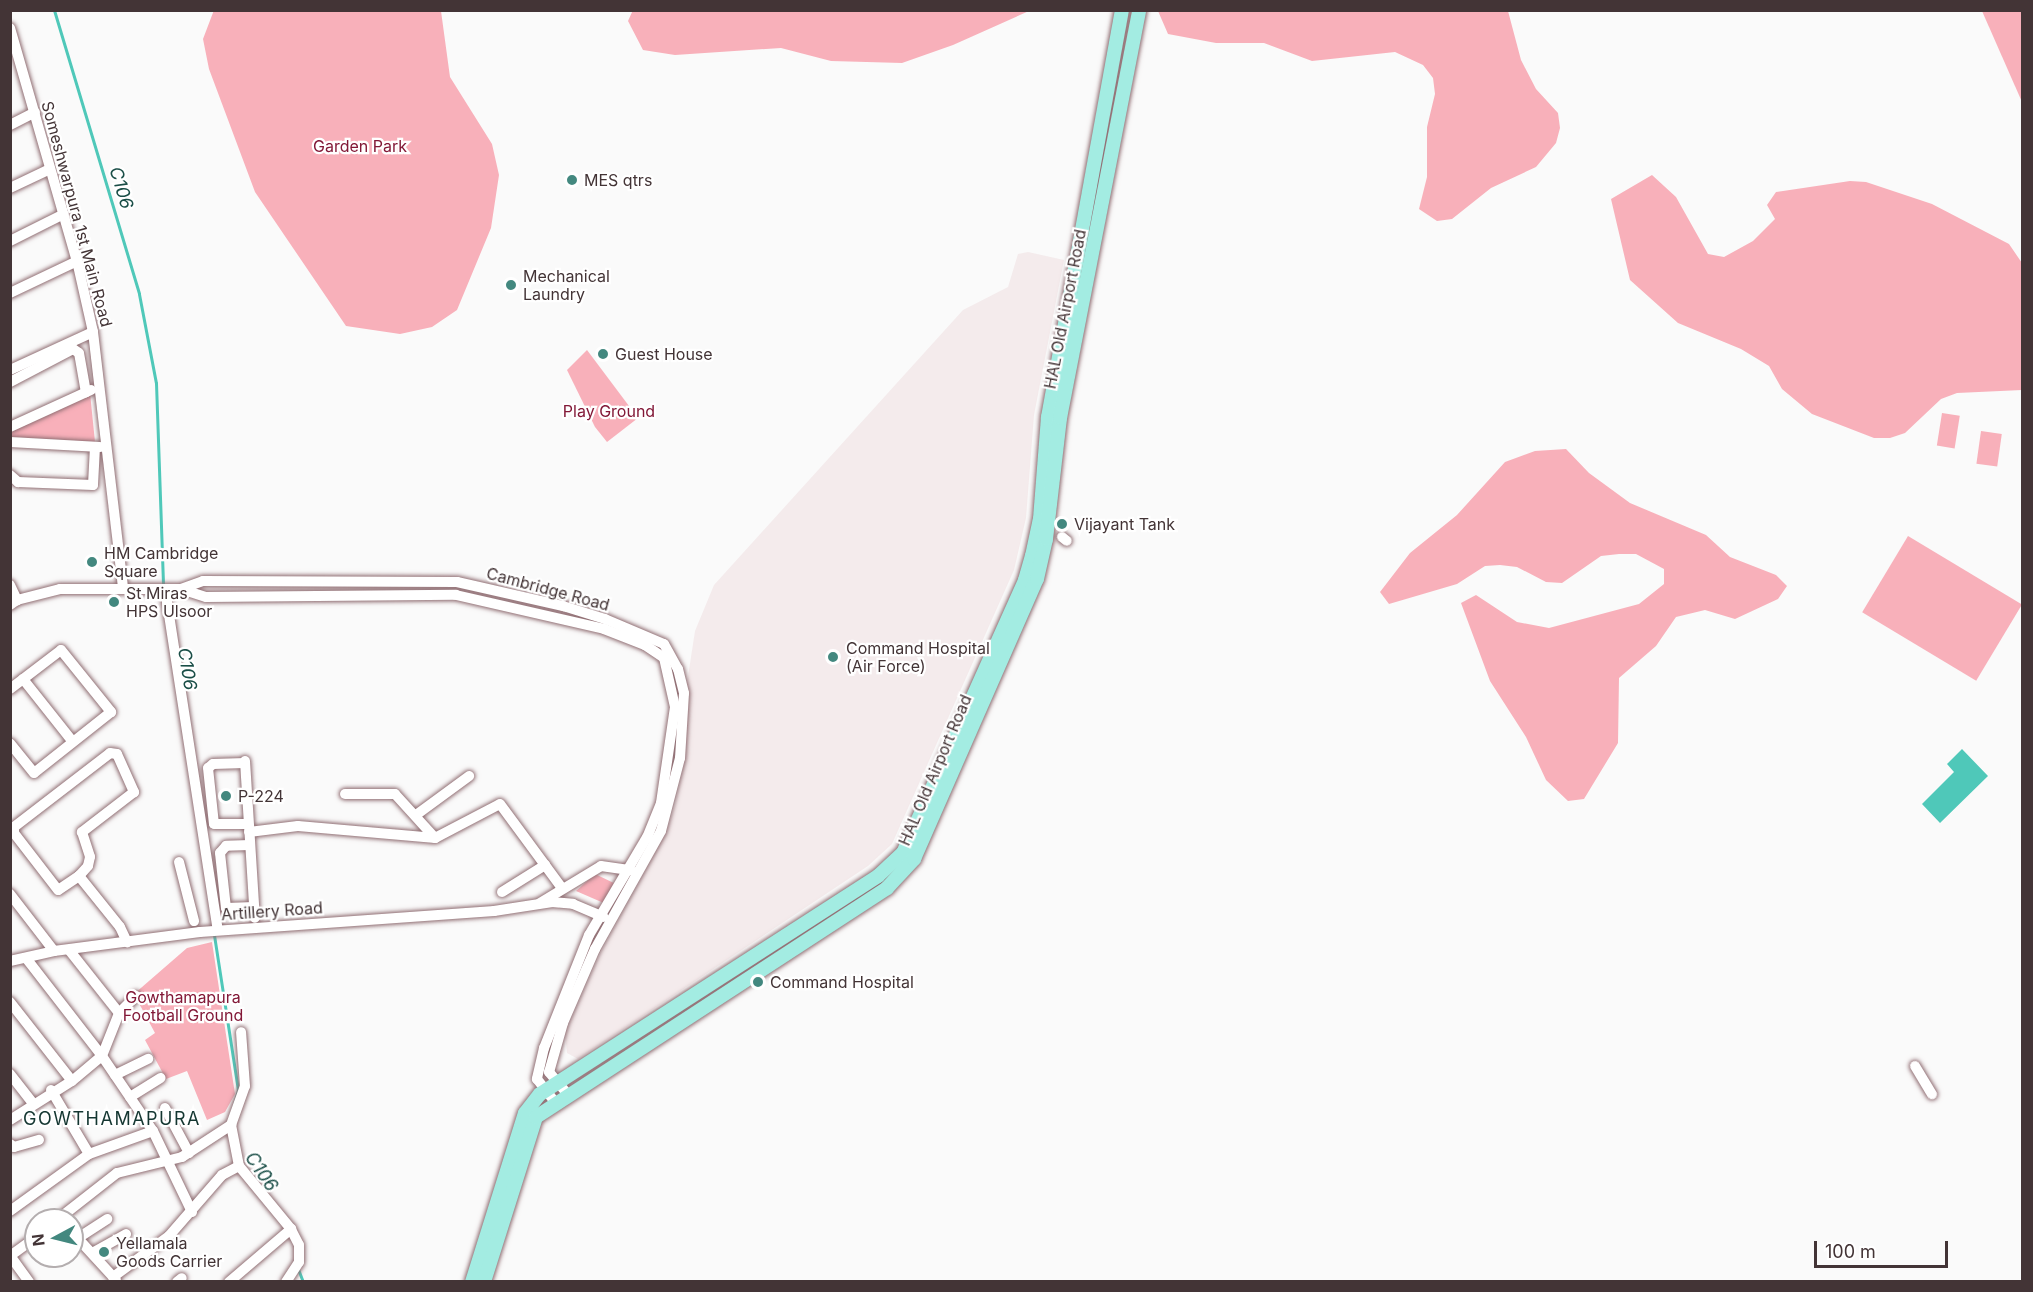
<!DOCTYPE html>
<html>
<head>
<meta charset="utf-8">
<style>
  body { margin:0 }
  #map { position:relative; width:2033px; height:1292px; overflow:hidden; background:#fafafa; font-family:Inter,sans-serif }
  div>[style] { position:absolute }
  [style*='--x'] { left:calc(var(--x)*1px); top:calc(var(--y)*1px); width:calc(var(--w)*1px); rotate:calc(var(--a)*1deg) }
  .built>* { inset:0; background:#f4ebec }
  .green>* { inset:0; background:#f8b0ba; transform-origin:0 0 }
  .water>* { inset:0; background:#4fc8b9 }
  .stream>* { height:3px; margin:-1.5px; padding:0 1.5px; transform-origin:1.5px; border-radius:1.5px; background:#4fc8b9 }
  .roads { filter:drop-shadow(0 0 2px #916f74) drop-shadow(0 0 2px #916f74) }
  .minor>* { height:10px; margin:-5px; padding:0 5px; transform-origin:5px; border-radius:5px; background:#fff }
  .major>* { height:14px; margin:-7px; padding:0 7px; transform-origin:7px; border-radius:7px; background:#a3ece2 }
  .dots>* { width:16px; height:16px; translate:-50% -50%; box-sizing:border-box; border:3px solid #fff; border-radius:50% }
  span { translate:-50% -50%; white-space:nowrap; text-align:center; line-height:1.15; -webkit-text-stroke:4.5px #fff; paint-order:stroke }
  .park-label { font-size:16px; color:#821837 }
  .poi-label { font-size:16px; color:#433436 }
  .left { translate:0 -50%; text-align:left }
  .street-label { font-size:16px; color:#433436 }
  .water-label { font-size:18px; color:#1a4e47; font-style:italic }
  .neighbourhood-label { font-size:18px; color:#143631; letter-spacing:1.5px }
  .frame { position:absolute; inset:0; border:12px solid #433436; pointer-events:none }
  .north { position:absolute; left:24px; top:1208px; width:60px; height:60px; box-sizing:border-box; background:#fff; border:2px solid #b4aeaf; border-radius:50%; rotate:263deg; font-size:16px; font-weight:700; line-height:24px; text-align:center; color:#433436 }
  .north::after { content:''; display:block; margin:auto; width:21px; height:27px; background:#43887f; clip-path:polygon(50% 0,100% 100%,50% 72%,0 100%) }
  .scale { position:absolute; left:1814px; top:1241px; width:134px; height:27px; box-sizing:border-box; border:3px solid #433436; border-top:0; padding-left:8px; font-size:18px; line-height:21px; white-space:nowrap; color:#433436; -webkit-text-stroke:4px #fff; paint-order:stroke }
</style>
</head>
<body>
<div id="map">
  <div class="built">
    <i style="clip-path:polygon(1028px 252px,1064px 260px,1034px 415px,1026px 518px,1014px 570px,892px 844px,868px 866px,578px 1059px,567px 1053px,565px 1033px,601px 952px,666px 833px,675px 806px,685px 759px,687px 683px,695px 631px,714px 585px,963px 310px,1008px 287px,1018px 254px)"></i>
  </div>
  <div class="green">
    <i style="clip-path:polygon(214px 10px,441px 11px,450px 77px,492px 144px,499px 175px,491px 228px,457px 310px,432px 327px,400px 334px,346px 326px,255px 192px,209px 69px,203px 39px)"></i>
    <i style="clip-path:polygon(633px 10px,1029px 10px,1029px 11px,953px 45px,902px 63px,831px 61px,781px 48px,675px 55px,643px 50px,628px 21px)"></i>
    <i style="clip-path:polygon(1158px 11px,1508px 11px,1521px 60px,1536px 89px,1558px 113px,1560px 128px,1556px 143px,1536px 167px,1491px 188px,1452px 219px,1437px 221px,1419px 209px,1427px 177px,1427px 127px,1435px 94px,1433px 78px,1423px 65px,1395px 52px,1312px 61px,1264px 43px,1216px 43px,1168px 34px)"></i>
    <i style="clip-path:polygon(1982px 11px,2022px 11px,2022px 102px)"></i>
    <i style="clip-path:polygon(1652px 175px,1676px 197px,1708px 254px,1724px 257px,1753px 241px,1775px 219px,1767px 205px,1776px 192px,1850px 181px,1866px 182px,1932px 204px,2009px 244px,2022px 263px,2022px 390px,1957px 393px,1941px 399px,1905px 433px,1890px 438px,1874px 438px,1812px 414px,1782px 389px,1769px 366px,1741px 349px,1678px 323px,1630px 280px,1611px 199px)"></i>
    <i style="clip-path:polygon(587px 350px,638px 418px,607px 442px,595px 427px,567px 370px)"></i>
    <i style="clip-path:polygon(90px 393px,95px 442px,11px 437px,11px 432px)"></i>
    <i style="left:1942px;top:413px;width:18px;height:33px;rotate:9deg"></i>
    <i style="left:1981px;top:431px;width:21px;height:33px;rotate:8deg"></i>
    <i style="clip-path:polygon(1566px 449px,1589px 473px,1630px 503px,1706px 535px,1730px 557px,1776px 575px,1787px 586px,1778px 599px,1735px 619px,1705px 610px,1676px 617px,1656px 646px,1619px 678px,1618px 743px,1584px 799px,1568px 801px,1546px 780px,1526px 737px,1490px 681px,1461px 603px,1476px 595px,1517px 622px,1549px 628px,1639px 604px,1664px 584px,1664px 569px,1636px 554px,1619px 554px,1601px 556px,1562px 583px,1546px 582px,1517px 567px,1500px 565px,1485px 566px,1457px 584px,1389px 604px,1380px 592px,1410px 553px,1457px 515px,1505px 462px,1535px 451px)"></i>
    <i style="left:1908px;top:536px;width:133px;height:89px;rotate:31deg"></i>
    <i style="clip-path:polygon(595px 874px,618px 885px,606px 904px,576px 891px)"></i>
    <i style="clip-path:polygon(212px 942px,235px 1094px,225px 1112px,207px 1120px,187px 1071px,166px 1079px,145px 1040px,155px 1033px,134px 994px,187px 948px)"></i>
  </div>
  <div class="water">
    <i style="clip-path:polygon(1962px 749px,1988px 776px,1940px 823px,1922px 804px,1954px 772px,1947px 764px)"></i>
  </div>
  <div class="stream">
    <i style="--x:54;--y:10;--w:296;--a:73.3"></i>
    <i style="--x:139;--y:294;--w:91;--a:79.2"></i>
    <i style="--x:156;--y:383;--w:204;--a:88"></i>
    <i style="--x:214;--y:935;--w:157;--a:81.2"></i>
    <i style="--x:238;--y:1090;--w:36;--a:106"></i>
    <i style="--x:298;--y:1269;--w:14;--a:69"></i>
  </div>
  <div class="roads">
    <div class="minor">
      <i style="--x:10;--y:28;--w:242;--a:74"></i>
      <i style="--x:77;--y:261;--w:73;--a:77.3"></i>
      <i style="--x:93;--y:332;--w:258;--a:83.3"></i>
      <i style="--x:10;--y:125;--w:28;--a:-27"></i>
      <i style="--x:10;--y:188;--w:44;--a:-25.4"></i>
      <i style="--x:10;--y:241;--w:60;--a:-26.6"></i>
      <i style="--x:10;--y:293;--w:74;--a:-25.5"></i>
      <i style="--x:10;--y:370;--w:91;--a:-24.6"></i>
      <i style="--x:10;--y:382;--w:71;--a:-27.6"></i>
      <i style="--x:73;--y:349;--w:7;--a:34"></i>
      <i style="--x:79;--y:353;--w:40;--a:80"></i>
      <i style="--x:10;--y:427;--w:89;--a:-24.6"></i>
      <i style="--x:10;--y:442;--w:90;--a:3.2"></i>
      <i style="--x:10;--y:475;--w:11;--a:41"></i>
      <i style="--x:18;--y:482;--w:75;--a:2.3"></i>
      <i style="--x:93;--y:485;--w:38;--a:-87"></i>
      <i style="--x:1062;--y:537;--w:6;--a:39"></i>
      <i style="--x:10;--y:585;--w:17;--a:65"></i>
      <i style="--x:165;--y:589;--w:345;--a:81.2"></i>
      <i style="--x:181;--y:589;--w:26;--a:18"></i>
      <i style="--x:206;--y:597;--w:250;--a:-0.5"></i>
      <i style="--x:456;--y:595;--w:152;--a:12.9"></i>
      <i style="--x:604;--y:629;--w:44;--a:21.3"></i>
      <i style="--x:645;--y:645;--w:23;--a:34"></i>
      <i style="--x:664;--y:658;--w:50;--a:77.3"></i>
      <i style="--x:675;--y:707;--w:97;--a:98.3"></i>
      <i style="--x:661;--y:803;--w:37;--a:112"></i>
      <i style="--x:647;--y:837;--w:114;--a:120.6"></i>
      <i style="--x:589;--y:935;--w:122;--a:111.7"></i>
      <i style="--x:544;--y:1048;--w:32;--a:103"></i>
      <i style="--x:537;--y:1079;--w:29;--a:52"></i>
      <i style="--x:10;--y:605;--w:9;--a:-36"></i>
      <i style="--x:17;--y:600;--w:44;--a:-14.3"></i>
      <i style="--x:60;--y:589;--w:121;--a:0"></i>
      <i style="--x:181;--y:589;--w:23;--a:-20"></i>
      <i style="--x:203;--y:581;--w:254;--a:0.2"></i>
      <i style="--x:457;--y:582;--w:109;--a:12.8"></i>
      <i style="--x:563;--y:606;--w:44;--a:17.2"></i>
      <i style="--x:605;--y:619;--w:64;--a:23"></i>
      <i style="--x:664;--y:644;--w:29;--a:61"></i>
      <i style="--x:678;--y:669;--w:25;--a:76"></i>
      <i style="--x:684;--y:693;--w:65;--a:93.5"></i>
      <i style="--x:680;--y:758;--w:75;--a:104.6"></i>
      <i style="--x:661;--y:831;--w:135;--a:119.2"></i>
      <i style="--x:595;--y:949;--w:81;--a:113.4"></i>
      <i style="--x:563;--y:1023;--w:51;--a:105.9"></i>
      <i style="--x:549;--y:1072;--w:30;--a:50"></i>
      <i style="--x:23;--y:679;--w:80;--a:51.6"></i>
      <i style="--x:10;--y:689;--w:64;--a:-37.4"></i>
      <i style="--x:61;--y:650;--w:80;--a:51.1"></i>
      <i style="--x:111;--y:712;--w:98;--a:141.6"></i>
      <i style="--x:34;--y:773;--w:38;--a:-129"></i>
      <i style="--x:110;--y:753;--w:7;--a:8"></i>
      <i style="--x:117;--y:754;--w:42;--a:65.9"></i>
      <i style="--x:134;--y:792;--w:66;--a:142.4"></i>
      <i style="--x:82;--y:832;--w:26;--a:72"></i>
      <i style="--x:90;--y:857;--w:9;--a:103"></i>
      <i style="--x:88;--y:866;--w:13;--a:132"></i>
      <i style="--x:79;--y:876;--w:25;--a:146"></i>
      <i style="--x:58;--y:890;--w:72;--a:-127.7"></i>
      <i style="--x:14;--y:833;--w:6;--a:-90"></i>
      <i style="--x:14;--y:827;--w:121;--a:-37.6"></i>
      <i style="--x:245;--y:761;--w:157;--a:86.4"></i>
      <i style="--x:245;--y:763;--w:32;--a:178"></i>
      <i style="--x:213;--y:764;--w:6;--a:141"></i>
      <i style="--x:208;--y:768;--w:56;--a:83.9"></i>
      <i style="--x:214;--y:824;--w:34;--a:0"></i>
      <i style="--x:345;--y:794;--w:50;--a:0"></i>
      <i style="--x:395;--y:794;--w:59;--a:47.7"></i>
      <i style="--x:416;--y:815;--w:66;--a:-36.3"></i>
      <i style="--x:249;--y:832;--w:49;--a:-7"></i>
      <i style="--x:298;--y:826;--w:138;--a:5"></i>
      <i style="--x:435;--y:838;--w:73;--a:-27.6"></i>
      <i style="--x:500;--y:804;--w:104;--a:53.6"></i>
      <i style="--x:250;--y:845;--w:24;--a:178"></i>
      <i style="--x:226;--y:846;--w:9;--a:131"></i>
      <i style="--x:220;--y:853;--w:55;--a:83.8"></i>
      <i style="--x:226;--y:908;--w:28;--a:-2"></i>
      <i style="--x:179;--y:862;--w:61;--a:75.7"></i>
      <i style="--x:79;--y:876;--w:65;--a:51.2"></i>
      <i style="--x:120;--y:927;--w:17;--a:65"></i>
      <i style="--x:502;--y:892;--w:51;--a:-32.1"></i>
      <i style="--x:10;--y:894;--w:72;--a:52.3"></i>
      <i style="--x:540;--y:903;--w:71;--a:-31.2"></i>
      <i style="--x:601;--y:866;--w:30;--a:8"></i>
      <i style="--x:26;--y:958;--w:124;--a:52.2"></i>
      <i style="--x:102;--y:1056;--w:91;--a:55.8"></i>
      <i style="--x:153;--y:1131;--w:90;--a:64.3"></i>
      <i style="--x:10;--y:961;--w:45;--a:-12.8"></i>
      <i style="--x:54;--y:951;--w:147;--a:-7.4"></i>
      <i style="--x:200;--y:932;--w:295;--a:-4.1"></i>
      <i style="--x:494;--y:911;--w:59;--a:-8.8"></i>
      <i style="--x:552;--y:902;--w:21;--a:5"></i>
      <i style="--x:573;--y:904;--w:33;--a:23"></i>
      <i style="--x:10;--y:1002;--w:100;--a:51.9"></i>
      <i style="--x:119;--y:1013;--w:24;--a:-45"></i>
      <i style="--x:1915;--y:1066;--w:33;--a:59"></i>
      <i style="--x:10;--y:1074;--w:37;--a:52"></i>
      <i style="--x:115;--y:1075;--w:37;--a:-26"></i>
      <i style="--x:51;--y:1090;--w:74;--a:59.3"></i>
      <i style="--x:130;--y:1097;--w:36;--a:-32"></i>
      <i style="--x:165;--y:1108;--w:51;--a:61.9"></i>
      <i style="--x:10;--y:1120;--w:73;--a:-32.2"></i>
      <i style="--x:72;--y:1081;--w:39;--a:-40"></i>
      <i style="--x:102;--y:1056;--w:46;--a:-68.4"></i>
      <i style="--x:119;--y:1013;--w:80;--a:-128.4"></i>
      <i style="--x:10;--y:1144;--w:5;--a:37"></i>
      <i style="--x:14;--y:1147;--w:26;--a:-16"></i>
      <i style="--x:10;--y:1211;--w:97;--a:-35.8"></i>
      <i style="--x:89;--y:1154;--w:68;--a:-19.8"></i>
      <i style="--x:57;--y:1220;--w:76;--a:-38.1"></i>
      <i style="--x:117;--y:1173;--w:67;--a:-13.8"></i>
      <i style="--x:182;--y:1157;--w:59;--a:-33.1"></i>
      <i style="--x:231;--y:1125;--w:41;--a:-70.3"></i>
      <i style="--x:245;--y:1086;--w:54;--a:-94.2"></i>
      <i style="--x:72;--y:1232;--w:65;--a:47.5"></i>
      <i style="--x:78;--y:1238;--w:35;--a:-33"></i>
      <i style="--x:92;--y:1253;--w:39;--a:-29"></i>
      <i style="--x:10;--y:1256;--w:32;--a:-36"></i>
      <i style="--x:11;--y:1257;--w:31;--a:54"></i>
      <i style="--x:113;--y:1277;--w:69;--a:-36.2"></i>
      <i style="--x:169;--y:1236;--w:81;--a:-49"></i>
      <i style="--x:222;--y:1175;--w:19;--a:-28"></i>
      <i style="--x:177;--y:1282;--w:6;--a:-39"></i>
      <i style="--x:229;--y:1282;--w:82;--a:-40.5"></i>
      <i style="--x:291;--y:1229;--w:82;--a:-129.5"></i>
      <i style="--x:239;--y:1166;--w:42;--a:-101"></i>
      <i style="--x:286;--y:1282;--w:24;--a:-57"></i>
      <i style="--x:299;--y:1262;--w:17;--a:-90"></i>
      <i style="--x:299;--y:1245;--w:18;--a:-117"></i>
    </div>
    <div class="major">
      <i style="--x:472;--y:1282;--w:177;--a:-72.6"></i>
      <i style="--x:525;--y:1113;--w:24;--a:-52"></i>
      <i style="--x:540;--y:1094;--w:402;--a:-32.8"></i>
      <i style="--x:878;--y:876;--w:34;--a:-43"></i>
      <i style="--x:903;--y:853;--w:299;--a:-65.9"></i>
      <i style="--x:1025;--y:580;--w:25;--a:-74"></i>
      <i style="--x:1032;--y:556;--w:38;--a:-78"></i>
      <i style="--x:1040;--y:519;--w:102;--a:-85.5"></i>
      <i style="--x:1048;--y:417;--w:414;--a:-79.7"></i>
      <i style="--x:484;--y:1282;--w:173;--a:-72.5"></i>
      <i style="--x:536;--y:1117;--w:419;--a:-33.1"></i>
      <i style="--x:887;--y:888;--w:40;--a:-47"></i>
      <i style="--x:914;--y:859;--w:306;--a:-66.3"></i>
      <i style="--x:1037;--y:579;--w:41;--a:-77.3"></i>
      <i style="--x:1046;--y:539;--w:122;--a:-83.4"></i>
      <i style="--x:1060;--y:418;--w:416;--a:-79"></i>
    </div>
  </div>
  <div class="dots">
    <i style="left:572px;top:180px;background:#43887f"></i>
    <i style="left:511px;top:285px;background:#43887f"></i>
    <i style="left:603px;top:354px;background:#43887f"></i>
    <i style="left:1062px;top:524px;background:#43887f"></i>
    <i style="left:92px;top:562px;background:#43887f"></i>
    <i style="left:114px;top:602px;background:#43887f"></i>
    <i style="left:833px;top:657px;background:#43887f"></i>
    <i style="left:226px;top:796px;background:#43887f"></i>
    <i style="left:758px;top:982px;background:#43887f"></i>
    <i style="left:104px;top:1252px;background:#43887f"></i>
  </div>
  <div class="park-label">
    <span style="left:360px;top:146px">Garden Park</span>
    <span style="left:609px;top:411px">Play Ground</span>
    <span style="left:183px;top:1006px">Gowthamapura<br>Football Ground</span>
  </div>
  <div class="poi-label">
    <span class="left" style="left:584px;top:180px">MES qtrs</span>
    <span class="left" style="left:523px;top:285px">Mechanical<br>Laundry</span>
    <span class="left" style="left:615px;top:354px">Guest House</span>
    <span class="left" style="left:1074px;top:524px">Vijayant Tank</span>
    <span class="left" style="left:104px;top:562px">HM Cambridge<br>Square</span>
    <span class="left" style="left:126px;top:602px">St Miras<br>HPS Ulsoor</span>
    <span class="left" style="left:846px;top:657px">Command Hospital<br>(Air Force)</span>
    <span class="left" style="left:238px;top:796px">P-224</span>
    <span class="left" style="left:770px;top:982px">Command Hospital</span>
    <span class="left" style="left:116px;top:1252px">Yellamala<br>Goods Carrier</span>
  </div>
  <div class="street-label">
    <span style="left:77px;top:214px;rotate:75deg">Someshwarpura 1st Main Road</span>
    <span style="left:1065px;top:309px;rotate:-79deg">HAL Old Airport Road</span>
    <span style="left:548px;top:589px;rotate:15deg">Cambridge Road</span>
    <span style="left:935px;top:770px;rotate:-67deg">HAL Old Airport Road</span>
    <span style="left:272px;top:911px;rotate:-4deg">Artillery Road</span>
  </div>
  <div class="water-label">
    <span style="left:121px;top:188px;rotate:73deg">C106</span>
    <span style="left:187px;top:669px;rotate:81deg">C106</span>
    <span style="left:261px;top:1172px;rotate:56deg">C106</span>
  </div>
  <div class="neighbourhood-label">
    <span style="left:112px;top:1119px">GOWTHAMAPURA</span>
  </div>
  <div class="frame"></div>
  <div class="north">N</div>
  <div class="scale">100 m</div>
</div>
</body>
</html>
